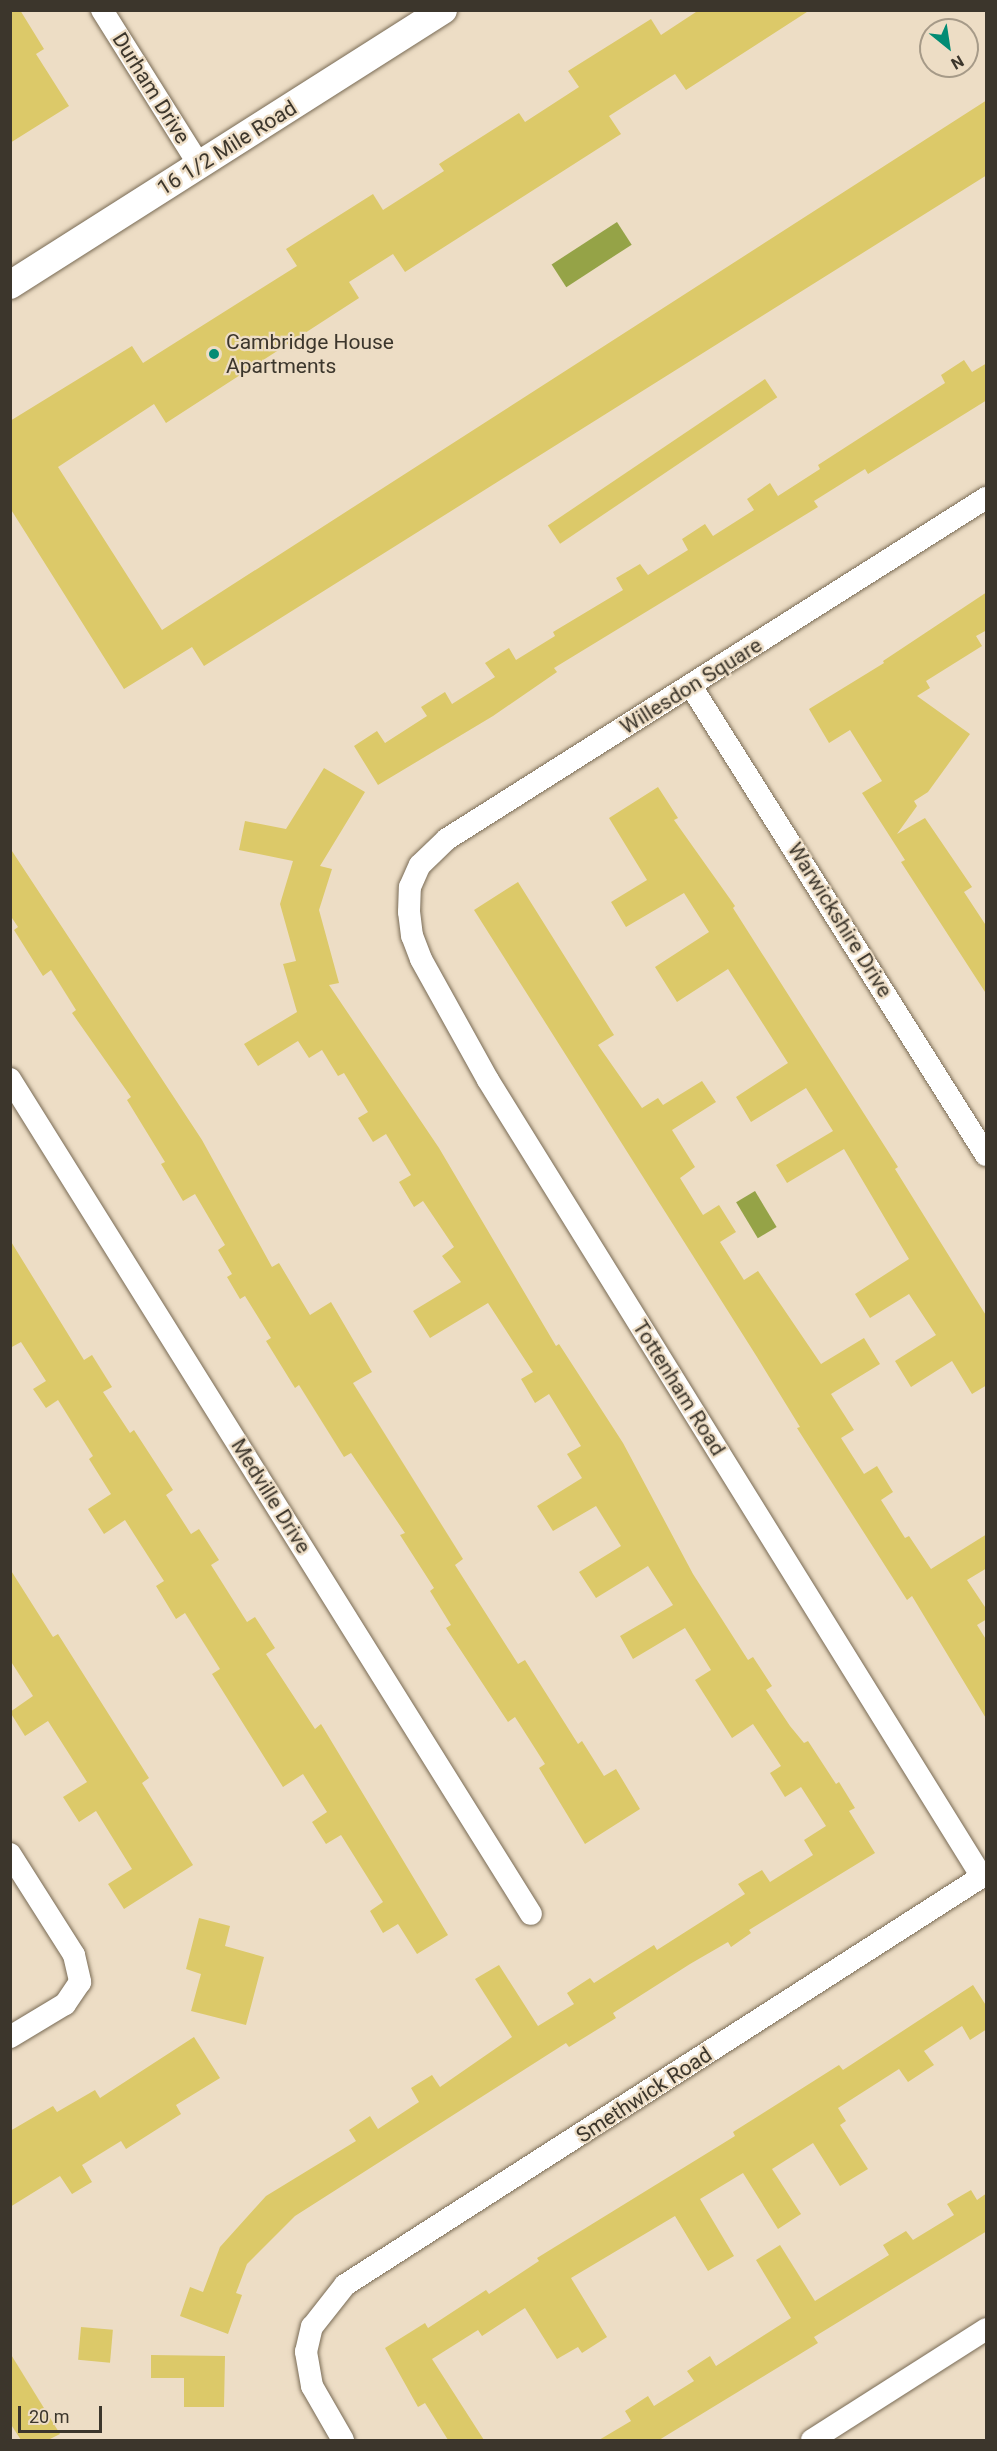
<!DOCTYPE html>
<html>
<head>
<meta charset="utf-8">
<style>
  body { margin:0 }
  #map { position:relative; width:997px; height:2451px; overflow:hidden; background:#edddc5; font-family:Roboto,sans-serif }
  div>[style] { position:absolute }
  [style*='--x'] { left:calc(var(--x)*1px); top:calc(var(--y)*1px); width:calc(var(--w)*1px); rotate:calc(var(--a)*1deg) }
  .water>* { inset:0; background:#95a347; transform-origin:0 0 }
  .building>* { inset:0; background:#dcc969; transform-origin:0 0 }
  .roads { filter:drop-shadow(0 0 2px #796b55) drop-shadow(0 0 2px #796b55) }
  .minor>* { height:22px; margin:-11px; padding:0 11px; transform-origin:11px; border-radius:11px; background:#fff }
  .tertiary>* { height:28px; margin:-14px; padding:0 14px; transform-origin:14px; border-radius:14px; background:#fff }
  .dots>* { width:16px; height:16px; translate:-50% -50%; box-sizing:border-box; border:3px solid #edddc5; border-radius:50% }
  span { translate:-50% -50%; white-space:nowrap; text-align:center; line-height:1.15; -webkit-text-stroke:4.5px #edddc5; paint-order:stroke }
  .street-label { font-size:21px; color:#3c362c }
  .poi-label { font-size:21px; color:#3c362c }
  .left { translate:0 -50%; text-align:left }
  .frame { position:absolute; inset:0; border:12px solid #3c362c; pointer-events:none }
  .north { position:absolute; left:919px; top:18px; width:60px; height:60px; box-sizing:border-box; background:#edddc5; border:2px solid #a69a88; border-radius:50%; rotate:150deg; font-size:16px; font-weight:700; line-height:24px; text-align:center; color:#3c362c }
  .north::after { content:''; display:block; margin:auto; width:21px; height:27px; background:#028c74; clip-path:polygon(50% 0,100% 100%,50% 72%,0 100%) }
  .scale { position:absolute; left:18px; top:2406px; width:84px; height:27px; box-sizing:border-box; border:3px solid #3c362c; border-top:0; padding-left:8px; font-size:18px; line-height:21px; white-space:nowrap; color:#3c362c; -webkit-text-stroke:4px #edddc5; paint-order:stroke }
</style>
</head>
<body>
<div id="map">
  <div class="water">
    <i style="left:617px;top:222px;width:27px;height:78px;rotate:57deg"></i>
    <i style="left:755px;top:1191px;width:42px;height:22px;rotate:59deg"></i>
  </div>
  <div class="building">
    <i style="clip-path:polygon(10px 10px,20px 10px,44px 49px,36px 54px,69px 106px,10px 143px)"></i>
    <i style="clip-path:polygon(699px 10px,810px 10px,686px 90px,675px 74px,609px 116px,621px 134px,405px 272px,393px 254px,349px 282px,359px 298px,166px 423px,154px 404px,58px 467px,162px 630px,987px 100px,987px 175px,204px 666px,192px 647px,124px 689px,10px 508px,10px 421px,132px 346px,143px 363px,297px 266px,286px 249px,373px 194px,383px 210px,444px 171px,439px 164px,519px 113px,525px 122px,579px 87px,568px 71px,651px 19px,661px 35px)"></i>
    <i style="clip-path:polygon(964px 360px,972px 372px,987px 363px,987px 400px,868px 474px,865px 469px,814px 501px,818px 507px,554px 668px,557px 672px,493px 716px,378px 785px,354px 746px,377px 731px,385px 743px,427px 716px,421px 707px,445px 692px,452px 704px,495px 677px,485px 663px,509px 648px,516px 660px,555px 636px,553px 632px,623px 590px,616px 578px,640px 564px,648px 575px,688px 550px,682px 539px,705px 524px,713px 536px,754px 510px,747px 499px,770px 483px,778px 496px,820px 469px,818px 465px,945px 383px,941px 375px)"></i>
    <i style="left:765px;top:379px;width:22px;height:262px;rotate:56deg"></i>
    <i style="clip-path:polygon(987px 592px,987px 630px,976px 636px,982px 646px,926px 681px,930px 688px,917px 696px,970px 734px,928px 792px,914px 801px,917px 806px,897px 834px,925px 818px,972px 887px,964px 892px,987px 927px,987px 995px,901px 862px,905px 860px,862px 793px,882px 781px,850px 730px,829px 743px,809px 709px,884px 663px,883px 661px)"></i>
    <i style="clip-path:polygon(324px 768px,365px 792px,320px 866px,332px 869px,319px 910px,339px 983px,329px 985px,439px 1148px,556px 1346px,559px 1344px,623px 1443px,693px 1574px,748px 1660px,753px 1657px,772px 1686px,766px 1690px,790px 1726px,804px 1743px,808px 1741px,836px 1784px,839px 1782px,855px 1808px,849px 1811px,875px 1853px,749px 1930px,751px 1933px,731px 1947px,728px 1942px,690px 1964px,613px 2013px,616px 2018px,569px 2047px,566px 2043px,295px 2216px,247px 2264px,236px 2293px,242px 2295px,228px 2334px,180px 2316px,190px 2287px,203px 2292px,220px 2247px,266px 2196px,356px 2141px,349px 2130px,370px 2116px,378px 2129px,419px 2102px,411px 2088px,432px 2075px,440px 2087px,512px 2037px,475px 1979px,499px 1965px,538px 2026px,574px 2004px,567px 1993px,590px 1978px,594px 1983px,654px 1945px,657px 1950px,745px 1894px,738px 1884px,762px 1870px,770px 1882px,813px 1855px,804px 1840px,826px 1826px,801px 1787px,785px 1797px,770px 1773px,781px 1766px,753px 1724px,732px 1738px,695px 1680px,711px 1670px,685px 1628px,633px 1659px,620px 1636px,673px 1605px,648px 1566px,596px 1598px,579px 1572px,621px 1546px,596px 1506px,553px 1531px,537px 1506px,582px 1478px,567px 1454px,581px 1446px,549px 1394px,535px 1403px,521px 1379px,533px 1372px,488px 1303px,430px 1338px,413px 1311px,461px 1282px,442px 1256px,454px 1247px,423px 1201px,414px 1207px,399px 1182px,411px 1175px,386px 1134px,373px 1142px,358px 1118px,368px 1112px,344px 1073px,338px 1076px,322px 1050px,309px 1058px,298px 1041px,258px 1066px,244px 1044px,297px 1012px,283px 964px,296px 961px,280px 904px,293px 861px,239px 850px,245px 821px,286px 829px)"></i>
    <i style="clip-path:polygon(658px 787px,678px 818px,674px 820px,735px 906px,733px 908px,898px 1167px,895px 1169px,987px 1317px,987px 1385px,972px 1394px,952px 1361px,911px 1387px,895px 1361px,936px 1335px,909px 1294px,870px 1318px,855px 1294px,909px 1259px,844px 1149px,787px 1183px,776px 1165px,833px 1131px,806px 1088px,751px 1122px,736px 1097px,788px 1063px,728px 969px,677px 1002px,655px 967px,709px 932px,684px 893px,626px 927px,611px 902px,647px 880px,609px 818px)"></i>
    <i style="clip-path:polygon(10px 848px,202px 1140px,272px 1267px,279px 1263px,310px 1315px,331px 1302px,372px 1372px,353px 1383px,463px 1559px,455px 1565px,518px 1664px,525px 1660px,578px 1744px,582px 1741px,604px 1776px,616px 1769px,640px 1809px,585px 1844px,539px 1768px,545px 1764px,515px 1717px,508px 1722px,446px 1628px,451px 1625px,430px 1591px,434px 1588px,400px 1535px,405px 1533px,351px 1453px,344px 1457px,299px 1385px,295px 1388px,266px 1341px,271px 1338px,245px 1296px,240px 1299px,227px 1277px,232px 1274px,218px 1250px,225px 1245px,195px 1194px,183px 1201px,161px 1164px,165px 1162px,127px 1100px,131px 1097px,72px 1013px,76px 1010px,51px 970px,43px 976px,14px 930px,18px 927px,10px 915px)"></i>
    <i style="clip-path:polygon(518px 882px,614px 1035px,598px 1045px,642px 1108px,658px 1098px,663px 1105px,702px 1081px,716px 1102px,672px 1130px,695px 1167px,680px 1178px,703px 1215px,719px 1205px,736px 1232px,720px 1242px,744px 1280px,758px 1271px,821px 1364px,864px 1338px,880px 1364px,831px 1394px,854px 1430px,841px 1438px,864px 1474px,877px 1466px,893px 1492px,881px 1500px,905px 1538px,909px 1536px,931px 1569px,987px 1534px,987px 1568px,967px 1580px,987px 1610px,987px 1619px,977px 1625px,987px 1641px,987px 1720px,912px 1596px,907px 1600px,797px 1428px,800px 1427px,757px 1357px,474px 910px)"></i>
    <i style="clip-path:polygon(10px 1240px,84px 1360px,92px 1355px,112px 1387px,103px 1392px,130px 1433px,134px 1430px,173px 1490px,166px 1495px,191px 1534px,199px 1529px,219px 1560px,211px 1565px,247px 1622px,255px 1617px,275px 1648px,266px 1654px,315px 1729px,321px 1724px,448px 1935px,417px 1954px,398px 1924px,383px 1933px,370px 1911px,383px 1902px,341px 1835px,326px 1844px,312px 1822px,327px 1812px,303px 1774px,283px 1787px,212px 1674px,220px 1669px,185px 1613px,176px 1619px,156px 1586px,164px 1581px,125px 1520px,104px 1534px,88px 1509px,111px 1494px,89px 1459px,93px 1456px,58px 1400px,46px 1408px,33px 1389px,46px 1381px,21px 1342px,10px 1348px)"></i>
    <i style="clip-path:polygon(10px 1569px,53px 1637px,58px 1634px,149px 1778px,142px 1783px,193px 1865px,124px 1909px,108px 1884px,132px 1869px,96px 1811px,79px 1822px,63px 1797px,87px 1782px,48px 1721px,25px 1736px,10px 1712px,33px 1696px,10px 1660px)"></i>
    <i style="clip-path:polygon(199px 1918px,230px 1926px,225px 1946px,264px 1957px,246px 2025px,191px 2011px,201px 1974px,186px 1969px)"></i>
    <i style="clip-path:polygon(973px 1985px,987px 2007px,987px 2029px,970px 2040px,962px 2026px,924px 2051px,934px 2065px,908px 2082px,899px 2069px,838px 2108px,846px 2121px,840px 2125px,868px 2169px,840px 2186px,813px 2143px,772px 2169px,801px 2214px,778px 2229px,743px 2173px,700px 2199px,734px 2256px,708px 2271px,675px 2216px,571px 2278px,607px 2337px,582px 2353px,578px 2347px,557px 2359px,525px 2308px,482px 2336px,478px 2330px,432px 2359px,484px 2440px,448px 2440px,425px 2403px,418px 2407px,385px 2348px,425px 2323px,428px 2328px,486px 2290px,489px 2294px,539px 2261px,537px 2258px,735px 2136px,733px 2132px,839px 2065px,843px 2070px)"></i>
    <i style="clip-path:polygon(194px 2037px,220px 2078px,176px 2105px,181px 2114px,126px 2149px,121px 2141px,82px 2165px,92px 2182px,72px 2194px,60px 2176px,10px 2207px,10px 2131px,53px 2106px,57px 2112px,95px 2090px,100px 2098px)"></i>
    <i style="clip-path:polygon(971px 2190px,977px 2200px,987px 2193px,987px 2231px,814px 2337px,818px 2343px,659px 2440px,599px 2440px,631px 2421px,625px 2411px,648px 2396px,654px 2406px,694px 2381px,687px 2371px,710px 2356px,716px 2366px,791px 2318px,756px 2260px,780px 2245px,815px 2301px,889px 2255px,883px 2245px,906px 2231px,913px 2240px,954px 2215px,947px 2204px)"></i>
    <i style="left:81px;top:2327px;width:32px;height:33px;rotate:5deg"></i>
    <i style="clip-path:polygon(10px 2353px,60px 2434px,48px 2440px,21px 2440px,10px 2423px)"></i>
    <i style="clip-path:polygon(151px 2355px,225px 2356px,224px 2407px,184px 2407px,184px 2378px,151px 2378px)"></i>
  </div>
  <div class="roads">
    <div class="minor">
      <i style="--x:102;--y:10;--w:184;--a:57.9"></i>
      <i style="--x:691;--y:686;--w:554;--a:57.83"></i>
      <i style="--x:10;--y:1079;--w:984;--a:58.04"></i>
      <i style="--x:10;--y:1854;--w:120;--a:57.6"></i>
      <i style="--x:74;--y:1955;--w:28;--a:77"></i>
      <i style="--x:80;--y:1982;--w:27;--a:124"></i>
      <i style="--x:65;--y:2004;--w:64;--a:149"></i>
      <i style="--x:982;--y:1877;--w:938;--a:-121.79"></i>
      <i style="--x:488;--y:1080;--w:138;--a:-119"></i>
      <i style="--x:421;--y:959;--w:25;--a:-111"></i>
      <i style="--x:412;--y:936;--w:24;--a:-97"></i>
      <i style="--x:409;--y:912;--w:25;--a:-88"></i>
      <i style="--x:410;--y:887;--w:24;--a:-66"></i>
      <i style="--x:420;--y:865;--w:37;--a:-44"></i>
      <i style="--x:447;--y:839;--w:638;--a:-32.32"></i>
      <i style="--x:343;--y:2440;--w:62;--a:-119.9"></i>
      <i style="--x:312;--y:2386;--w:35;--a:-100"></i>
      <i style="--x:306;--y:2352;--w:26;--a:-77"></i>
      <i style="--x:312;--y:2327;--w:53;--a:-51.8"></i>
      <i style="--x:345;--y:2285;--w:761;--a:-32.67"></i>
      <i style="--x:812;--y:2440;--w:206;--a:-32.5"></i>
    </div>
    <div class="tertiary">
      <i style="--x:10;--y:285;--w:513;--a:-32.42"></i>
    </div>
  </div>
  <div class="dots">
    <i style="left:214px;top:354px;background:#028c74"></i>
  </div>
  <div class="street-label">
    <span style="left:151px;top:88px;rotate:58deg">Durham Drive</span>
    <span style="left:227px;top:148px;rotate:-32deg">16 1/2 Mile Road</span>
    <span style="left:691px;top:686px;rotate:-32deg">Willesdon Square</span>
    <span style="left:840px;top:920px;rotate:58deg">Warwickshire Drive</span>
    <span style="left:679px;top:1388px;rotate:58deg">Tottenham Road</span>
    <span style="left:271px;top:1496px;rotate:58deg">Medville Drive</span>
    <span style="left:644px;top:2095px;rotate:-33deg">Smethwick Road</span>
  </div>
  <div class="poi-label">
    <span class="left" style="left:226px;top:354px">Cambridge House<br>Apartments</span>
  </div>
  <div class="frame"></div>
  <div class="north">N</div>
  <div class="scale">20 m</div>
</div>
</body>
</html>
